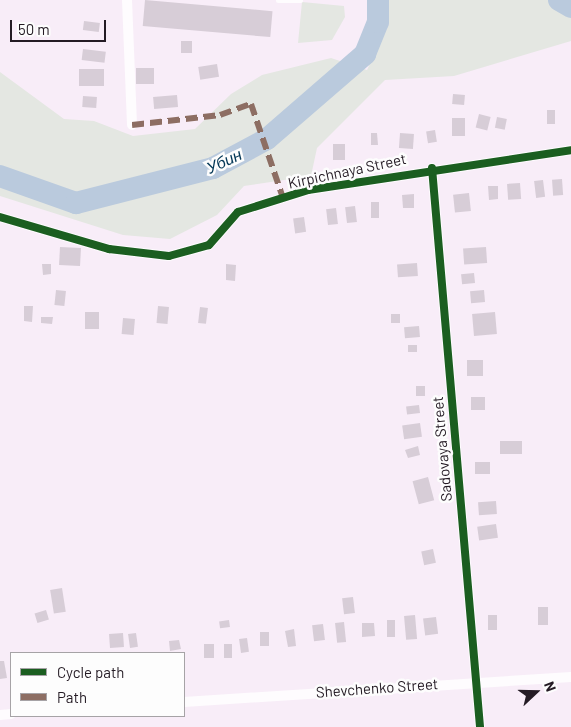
<!DOCTYPE html>
<html>
<head>
<meta charset="utf-8">
<style>
  body { margin:0 }
  #map { position:relative; width:571px; height:727px; overflow:hidden; background:#f8edf8; font-family:Barlow,sans-serif }
  div>[style] { position:absolute }
  [style*='--x'] { left:calc(var(--x)*1px); top:calc(var(--y)*1px); width:calc(var(--w)*1px); rotate:calc(var(--a)*1deg) }
  .green>* { inset:0; background:#e4e7e2 }
  .river>* { height:22px; margin:-11px; padding:0 11px; transform-origin:11px; border-radius:11px; background:#bacadd }
  .building>* { inset:0; background:#d7cdd7; transform-origin:0 0 }
  .service>* { height:5px; margin:-2.5px; padding:0 2.5px; transform-origin:2.5px; border-radius:2.5px; background:#fefcfe }
  .minor>* { height:10px; margin:-5px; padding:0 5px; transform-origin:5px; border-radius:5px; background:#fefcfe }
  .quiet>* { height:6px; margin-top:-3px; transform-origin:0; background:repeating-linear-gradient(90deg,#8d6e63 0 12px,transparent 0 18px) }
  .cycleway>* { height:8px; margin:-4px; padding:0 4px; transform-origin:4px; border-radius:4px; background:#1b5e20 }
  span { translate:-50% -50%; white-space:nowrap; text-align:center; line-height:1.15; -webkit-text-stroke:5px #fdfdfd; paint-order:stroke }
  .street-label { font-size:15px; color:#241b24 }
  .water-label { font-size:16px; color:#033756; font-style:italic }
  .legend { position:absolute; left:10px; top:652px; width:175px; height:65px; box-sizing:border-box; background:#fdfdfd; border:1px solid #a6a3a6; margin:0; padding:6px 9px; list-style:none; font-size:15px; color:#241b24 }
  .legend li { display:flex; align-items:center; gap:10px; height:25px }
  .legend b { width:25px; border:1px solid #a6a3a6 }
  .north { position:absolute; left:511px; top:667px; width:50px; height:50px; -webkit-text-stroke:4px #fdfdfd; paint-order:stroke; rotate:69deg; font-size:14px; font-weight:700; line-height:20px; text-align:center; color:#241b24 }
  .north::after { content:''; display:block; margin:auto; width:18px; height:22px; background:#241b24; clip-path:polygon(50% 0,100% 100%,50% 72%,0 100%) }
  .scale { position:absolute; left:10px; top:20px; width:96px; height:22px; box-sizing:border-box; border:2px solid #241b24; border-top:0; padding-left:6px; font-size:15px; line-height:18px; white-space:nowrap; color:#241b24; -webkit-text-stroke:4px #fdfdfd; paint-order:stroke }
</style>
</head>
<body>
<div id="map">
  <div class="green">
    <i style="clip-path:polygon(389px 0,571px 0,571px 41px,454px 76px,385px 80px,317px 148px,311px 176px,244px 186px,217px 215px,170px 239px,123px 235px,0 196px,0 72px,64px 119px,94px 121px,133px 136px,195px 129px,231px 94px,262px 75px,331px 58px,367px 70px,389px 24px)"></i>
    <i style="clip-path:polygon(302px 2px,344px 6px,345px 17px,332px 40px,298px 43px)"></i>
  </div>
  <div class="river">
    <i style="--x:559;--y:0;--w:14;--a:30"></i>
    <i style="--x:0;--y:176;--w:81;--a:19.6"></i>
    <i style="--x:76;--y:203;--w:141;--a:-14.3"></i>
    <i style="--x:213;--y:168;--w:61;--a:-28.2"></i>
    <i style="--x:267;--y:139;--w:130;--a:-40.9"></i>
    <i style="--x:365;--y:54;--w:35;--a:-68"></i>
    <i style="--x:378;--y:22;--w:22;--a:-90"></i>
  </div>
  <div class="building">
    <i style="left:145px;top:0;width:128px;height:26px;rotate:5deg"></i>
    <i style="left:84px;top:21px;width:16px;height:9px;rotate:7deg"></i>
    <i style="left:181px;top:41px;width:11px;height:12px"></i>
    <i style="left:83px;top:49px;width:23px;height:11px;rotate:7deg"></i>
    <i style="left:217px;top:64px;width:13px;height:19px;rotate:81deg"></i>
    <i style="left:136px;top:68px;width:18px;height:16px"></i>
    <i style="left:104px;top:69px;width:17px;height:25px;rotate:90deg"></i>
    <i style="left:453px;top:94px;width:12px;height:10px;rotate:5deg"></i>
    <i style="left:177px;top:95px;width:12px;height:24px;rotate:85deg"></i>
    <i style="left:83px;top:96px;width:14px;height:11px;rotate:4deg"></i>
    <i style="left:547px;top:110px;width:8px;height:14px"></i>
    <i style="left:479px;top:114px;width:12px;height:14px;rotate:14deg"></i>
    <i style="left:497px;top:117px;width:10px;height:11px;rotate:11deg"></i>
    <i style="left:452px;top:118px;width:13px;height:18px"></i>
    <i style="left:435px;top:130px;width:12px;height:9px;rotate:81deg"></i>
    <i style="clip-path:polygon(371px 133px,377px 133px,378px 145px,371px 145px)"></i>
    <i style="left:400px;top:133px;width:14px;height:15px;rotate:4deg"></i>
    <i style="left:333px;top:144px;width:12px;height:16px"></i>
    <i style="left:562px;top:179px;width:16px;height:10px;rotate:86deg"></i>
    <i style="left:543px;top:180px;width:17px;height:9px;rotate:83deg"></i>
    <i style="left:520px;top:183px;width:16px;height:13px;rotate:86deg"></i>
    <i style="clip-path:polygon(488px 186px,498px 186px,498px 199px,489px 200px)"></i>
    <i style="left:469px;top:193px;width:18px;height:16px;rotate:84deg"></i>
    <i style="clip-path:polygon(414px 194px,414px 208px,403px 208px,402px 195px)"></i>
    <i style="left:371px;top:202px;width:8px;height:16px"></i>
    <i style="left:355px;top:206px;width:16px;height:10px;rotate:83deg"></i>
    <i style="left:336px;top:208px;width:16px;height:10px;rotate:83deg"></i>
    <i style="left:304px;top:217px;width:15px;height:11px;rotate:82deg"></i>
    <i style="left:60px;top:247px;width:21px;height:18px;rotate:3deg"></i>
    <i style="left:486px;top:247px;width:16px;height:23px;rotate:86deg"></i>
    <i style="left:417px;top:263px;width:13px;height:20px;rotate:86deg"></i>
    <i style="clip-path:polygon(42px 264px,51px 264px,51px 274px,43px 275px)"></i>
    <i style="clip-path:polygon(226px 264px,236px 265px,235px 281px,226px 280px)"></i>
    <i style="left:474px;top:273px;width:10px;height:13px;rotate:84deg"></i>
    <i style="left:56px;top:290px;width:10px;height:15px;rotate:6deg"></i>
    <i style="left:484px;top:290px;width:12px;height:14px;rotate:85deg"></i>
    <i style="clip-path:polygon(24px 306px,33px 306px,32px 322px,24px 321px)"></i>
    <i style="left:158px;top:306px;width:11px;height:17px;rotate:5deg"></i>
    <i style="left:200px;top:307px;width:8px;height:16px;rotate:7deg"></i>
    <i style="left:85px;top:312px;width:14px;height:17px"></i>
    <i style="left:495px;top:312px;width:22px;height:23px;rotate:85deg"></i>
    <i style="left:391px;top:314px;width:9px;height:9px"></i>
    <i style="clip-path:polygon(41px 317px,53px 317px,52px 324px,41px 323px)"></i>
    <i style="left:123px;top:318px;width:12px;height:16px;rotate:5deg"></i>
    <i style="left:419px;top:326px;width:11px;height:15px;rotate:85deg"></i>
    <i style="left:408px;top:345px;width:9px;height:7px"></i>
    <i style="left:467px;top:360px;width:16px;height:16px"></i>
    <i style="left:416px;top:386px;width:9px;height:10px"></i>
    <i style="left:471px;top:397px;width:14px;height:13px"></i>
    <i style="left:419px;top:405px;width:8px;height:13px;rotate:83deg"></i>
    <i style="left:420px;top:423px;width:14px;height:18px;rotate:82deg"></i>
    <i style="left:500px;top:441px;width:22px;height:13px"></i>
    <i style="clip-path:polygon(418px 446px,420px 455px,408px 458px,405px 450px)"></i>
    <i style="left:475px;top:462px;width:15px;height:12px"></i>
    <i style="left:428px;top:477px;width:24px;height:16px;rotate:75deg"></i>
    <i style="left:496px;top:501px;width:13px;height:18px;rotate:86deg"></i>
    <i style="left:496px;top:524px;width:14px;height:19px;rotate:82deg"></i>
    <i style="left:433px;top:549px;width:14px;height:12px;rotate:78deg"></i>
    <i style="left:62px;top:588px;width:24px;height:12px;rotate:81deg"></i>
    <i style="left:353px;top:597px;width:16px;height:11px;rotate:83deg"></i>
    <i style="left:538px;top:607px;width:10px;height:18px"></i>
    <i style="left:46px;top:610px;width:10px;height:12px;rotate:73deg"></i>
    <i style="left:415px;top:615px;width:24px;height:11px;rotate:85deg"></i>
    <i style="left:488px;top:615px;width:9px;height:15px"></i>
    <i style="left:436px;top:617px;width:17px;height:13px;rotate:83deg"></i>
    <i style="left:229px;top:620px;width:7px;height:10px;rotate:82deg"></i>
    <i style="left:387px;top:620px;width:8px;height:17px"></i>
    <i style="left:344px;top:622px;width:20px;height:9px;rotate:84deg"></i>
    <i style="clip-path:polygon(362px 623px,374px 623px,375px 636px,362px 637px)"></i>
    <i style="left:323px;top:624px;width:16px;height:11px;rotate:83deg"></i>
    <i style="clip-path:polygon(294px 629px,296px 646px,288px 647px,285px 631px)"></i>
    <i style="left:260px;top:632px;width:9px;height:14px"></i>
    <i style="left:123px;top:633px;width:14px;height:14px;rotate:86deg"></i>
    <i style="left:136px;top:633px;width:14px;height:8px;rotate:82deg"></i>
    <i style="left:247px;top:638px;width:14px;height:8px;rotate:82deg"></i>
    <i style="clip-path:polygon(179px 640px,181px 649px,170px 651px,169px 641px)"></i>
    <i style="left:204px;top:644px;width:10px;height:14px"></i>
    <i style="left:224px;top:644px;width:8px;height:14px"></i>
    <i style="clip-path:polygon(0 661px,4px 661px,7px 678px,0 679px)"></i>
  </div>
  <div class="service">
    <i style="--x:278;--y:0;--w:22;--a:0"></i>
  </div>
  <div class="minor">
    <i style="--x:127;--y:0;--w:125;--a:87.7"></i>
    <i style="--x:432;--y:168;--w:561;--a:85.09"></i>
    <i style="--x:0;--y:217;--w:114;--a:16.4"></i>
    <i style="--x:109;--y:249;--w:60;--a:6.7"></i>
    <i style="--x:169;--y:256;--w:41;--a:-15.4"></i>
    <i style="--x:209;--y:245;--w:44;--a:-48.7"></i>
    <i style="--x:238;--y:212;--w:73;--a:-17.4"></i>
    <i style="--x:308;--y:190;--w:266;--a:-8.6"></i>
    <i style="--x:184;--y:702;--w:388;--a:-3.7"></i>
    <i style="--x:0;--y:715;--w:11;--a:-5"></i>
  </div>
  <div class="quiet">
    <i style="--x:132;--y:125;--w:89;--a:-6.5"></i>
    <i style="--x:220;--y:115;--w:33;--a:-20"></i>
    <i style="--x:251;--y:104;--w:99;--a:71.2"></i>
  </div>
  <div class="cycleway">
    <i style="--x:432;--y:168;--w:561;--a:85.09"></i>
    <i style="--x:0;--y:217;--w:114;--a:16.4"></i>
    <i style="--x:109;--y:249;--w:60;--a:6.7"></i>
    <i style="--x:169;--y:256;--w:41;--a:-15.4"></i>
    <i style="--x:209;--y:245;--w:44;--a:-48.7"></i>
    <i style="--x:238;--y:212;--w:73;--a:-17.4"></i>
    <i style="--x:308;--y:190;--w:266;--a:-8.6"></i>
  </div>
  <div class="street-label">
    <span style="left:347px;top:171px;rotate:-12deg">Kirpichnaya Street</span>
    <span style="left:442px;top:449px;rotate:-95deg">Sadovaya Street</span>
    <span style="left:377px;top:688px;rotate:-4deg">Shevchenko Street</span>
  </div>
  <div class="water-label">
    <span style="left:224px;top:161px;rotate:-25deg">Убин</span>
  </div>
  <ul class="legend">
  <li><b style="height:6px;background:#1b5e20"></b>Cycle path</li>
  <li><b style="height:6px;background:#8d6e63"></b>Path</li>
  </ul>
  <div class="north">N</div>
  <div class="scale">50 m</div>
</div>
</body>
</html>
